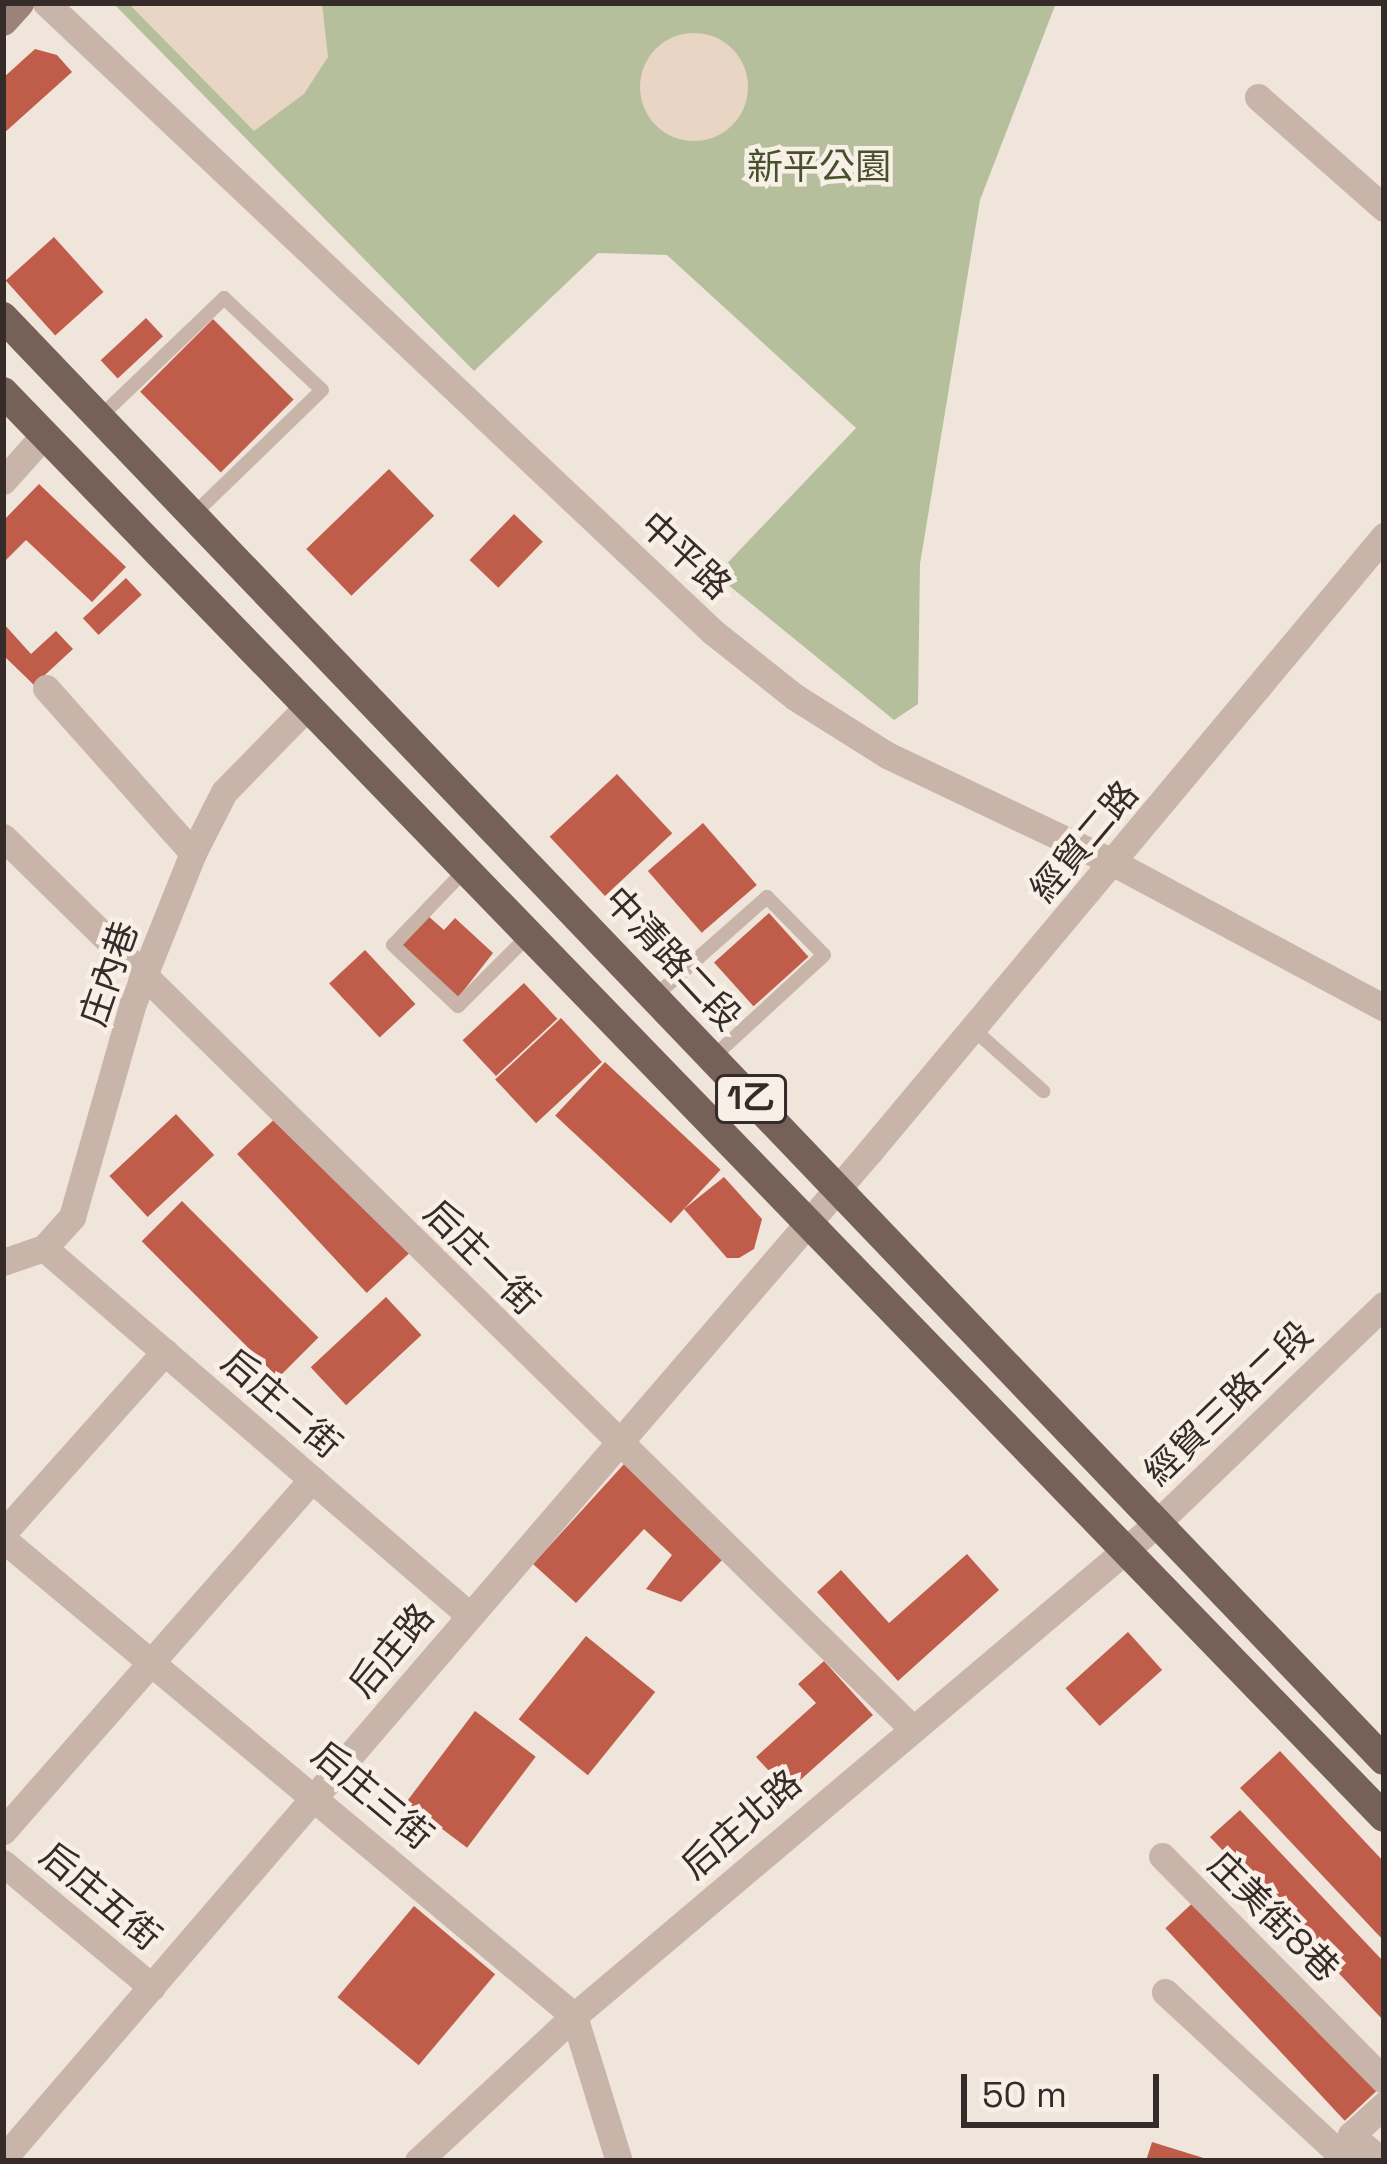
<!DOCTYPE html>
<html>
<head>
<meta charset="utf-8">
<style>
  body { margin:0 }
  #map { position:relative; width:1387px; height:2164px; overflow:hidden; background:#f0e5db; font-family:"Space Grotesk","Noto Sans TC",sans-serif }
  div>[style] { position:absolute }
  [style*='--x'] { left:calc(var(--x)*1px); top:calc(var(--y)*1px); width:calc(var(--w)*1px); rotate:calc(var(--a)*1deg) }
  .green>* { inset:0; background:#b6bf9c }
  .plaza>* { inset:0; background:#e8d5c3 }
  .round { border-radius:50% }
  .building>* { inset:0; background:#c05d4a; transform-origin:0 0 }
  .lane>* { height:14px; margin:-7px; padding:0 7px; transform-origin:7px; border-radius:7px; background:#c8b4a8 }
  .street>* { height:27px; margin:-13.5px; padding:0 13.5px; transform-origin:13.5px; border-radius:13.5px; background:#c8b4a8 }
  .secondary>* { height:30px; margin:-15px; padding:0 15px; transform-origin:15px; border-radius:15px; background:#9b8379 }
  .primary>* { height:30px; margin:-15px; padding:0 15px; transform-origin:15px; border-radius:15px; background:#766159 }
  span { translate:-50% -50%; white-space:nowrap; text-align:center; line-height:1.15; -webkit-text-stroke:9px #f8efe7; paint-order:stroke }
  .shield-label span { padding:3px 9px; background:#f8efe7; border:3px solid; border-radius:9px; -webkit-text-stroke-width:0 }
  .shield-label { font-size:33px; color:#352b28; font-weight:700 }
  .park-label { font-size:36px; color:#47522d }
  .street-label { font-size:36px; color:#352b28 }
  .frame { position:absolute; inset:0; border:6px solid #352b28; pointer-events:none }
  .scale { position:absolute; left:961px; top:2074px; width:198px; height:54px; box-sizing:border-box; border:6px solid #352b28; border-top:0; padding-left:15px; font-size:36px; line-height:42px; white-space:nowrap; color:#352b28; -webkit-text-stroke:9px #f8efe7; paint-order:stroke }
</style>
</head>
<body>
<div id="map">
  <div class="green">
    <i style="clip-path:polygon(113px 3px,1056px 3px,980px 200px,920px 564px,918px 704px,894px 720px,716px 575px,856px 428px,667px 255px,598px 253px,474px 371px)"></i>
  </div>
  <div class="plaza">
    <i style="clip-path:polygon(128px 3px,322px 3px,328px 57px,304px 94px,254px 131px)"></i>
    <i class="round" style="left:640px;top:33px;width:108px;height:108px"></i>
  </div>
  <div class="building">
    <i style="clip-path:polygon(35px 49px,57px 55px,72px 72px,3px 134px,3px 78px)"></i>
    <i style="left:54px;top:237px;width:74px;height:65px;rotate:48deg"></i>
    <i style="left:146px;top:318px;width:25px;height:62px;rotate:47deg"></i>
    <i style="left:213px;top:319px;width:114px;height:103px;rotate:45deg"></i>
    <i style="left:389px;top:469px;width:65px;height:115px;rotate:46deg"></i>
    <i style="clip-path:polygon(39px 484px,126px 567px,92px 602px,26px 540px,3px 563px,3px 521px)"></i>
    <i style="left:514px;top:514px;width:40px;height:64px;rotate:44deg"></i>
    <i style="left:126px;top:578px;width:23px;height:59px;rotate:47deg"></i>
    <i style="clip-path:polygon(3px 623px,31px 654px,56px 631px,73px 649px,34px 685px,3px 655px)"></i>
    <i style="left:617px;top:774px;width:81px;height:92px;rotate:47deg"></i>
    <i style="left:703px;top:823px;width:82px;height:73px;rotate:49deg"></i>
    <i style="left:769px;top:913px;width:59px;height:74px;rotate:48deg"></i>
    <i style="clip-path:polygon(427px 915px,444px 930px,455px 918px,493px 953px,457px 999px,399px 945px)"></i>
    <i style="left:365px;top:950px;width:74px;height:49px;rotate:47deg"></i>
    <i style="left:524px;top:983px;width:49px;height:84px;rotate:47deg"></i>
    <i style="left:561px;top:1018px;width:60px;height:90px;rotate:47deg"></i>
    <i style="left:605px;top:1062px;width:158px;height:73px;rotate:43deg"></i>
    <i style="left:281px;top:1113px;width:190px;height:60px;rotate:47deg"></i>
    <i style="left:176px;top:1114px;width:56px;height:91px;rotate:47deg"></i>
    <i style="clip-path:polygon(724px 1177px,762px 1219px,754px 1249px,739px 1258px,727px 1258px,684px 1209px)"></i>
    <i style="left:182px;top:1201px;width:193px;height:57px;rotate:45deg"></i>
    <i style="left:386px;top:1297px;width:52px;height:103px;rotate:47deg"></i>
    <i style="clip-path:polygon(625px 1463px,725px 1557px,681px 1602px,646px 1589px,672px 1555px,644px 1529px,576px 1603px,533px 1564px)"></i>
    <i style="clip-path:polygon(967px 1554px,999px 1590px,898px 1681px,817px 1592px,841px 1570px,889px 1623px)"></i>
    <i style="left:1128px;top:1632px;width:51px;height:84px;rotate:48deg"></i>
    <i style="left:586px;top:1636px;width:89px;height:107px;rotate:39deg"></i>
    <i style="clip-path:polygon(824px 1661px,873px 1715px,788px 1791px,756px 1757px,816px 1703px,798px 1684px)"></i>
    <i style="left:475px;top:1711px;width:76px;height:114px;rotate:37deg"></i>
    <i style="clip-path:polygon(1280px 1751px,1384px 1862px,1384px 1941px,1240px 1788px)"></i>
    <i style="clip-path:polygon(1240px 1810px,1384px 1962px,1384px 2021px,1210px 1837px)"></i>
    <i style="left:1199px;top:1897px;width:263px;height:46px;rotate:47deg"></i>
    <i style="left:414px;top:1906px;width:106px;height:119px;rotate:40deg"></i>
    <i style="clip-path:polygon(1152px 2142px,1210px 2160px,1210px 2161px,1146px 2161px)"></i>
  </div>
  <div class="lane">
    <i style="--x:100;--y:417;--w:172;--a:-43.8"></i>
    <i style="--x:224;--y:298;--w:134;--a:43.2"></i>
    <i style="--x:322;--y:390;--w:178;--a:135.9"></i>
    <i style="--x:466;--y:869;--w:105;--a:133.8"></i>
    <i style="--x:393;--y:945;--w:89;--a:43.2"></i>
    <i style="--x:458;--y:1006;--w:100;--a:-45"></i>
    <i style="--x:654;--y:997;--w:151;--a:-41.5"></i>
    <i style="--x:767;--y:897;--w:81;--a:45.5"></i>
    <i style="--x:824;--y:955;--w:152;--a:137.4"></i>
    <i style="--x:973;--y:1029;--w:94;--a:41.5"></i>
  </div>
  <div class="street">
    <i style="--x:46;--y:3;--w:917;--a:43.32"></i>
    <i style="--x:713;--y:632;--w:105;--a:38.4"></i>
    <i style="--x:795;--y:697;--w:109;--a:32.2"></i>
    <i style="--x:887;--y:755;--w:251;--a:25.4"></i>
    <i style="--x:1114;--y:863;--w:306;--a:28.2"></i>
    <i style="--x:1258;--y:97;--w:168;--a:41.4"></i>
    <i style="--x:3;--y:481;--w:62;--a:-48.3"></i>
    <i style="--x:46;--y:688;--w:221;--a:48.3"></i>
    <i style="--x:3;--y:837;--w:1273;--a:44.43"></i>
    <i style="--x:44;--y:1248;--w:562;--a:40.81"></i>
    <i style="--x:3;--y:1262;--w:43;--a:-18.9"></i>
    <i style="--x:44;--y:1248;--w:42;--a:-47.9"></i>
    <i style="--x:72;--y:1217;--w:223;--a:-74.1"></i>
    <i style="--x:133;--y:1003;--w:162;--a:-68.2"></i>
    <i style="--x:193;--y:853;--w:68;--a:-63.1"></i>
    <i style="--x:224;--y:792;--w:119;--a:-45.7"></i>
    <i style="--x:3;--y:1533;--w:243;--a:-48.2"></i>
    <i style="--x:3;--y:1539;--w:744;--a:39.87"></i>
    <i style="--x:574;--y:2016;--w:152;--a:72.8"></i>
    <i style="--x:3;--y:1831;--w:468;--a:-48.7"></i>
    <i style="--x:1162;--y:1856;--w:315;--a:45.3"></i>
    <i style="--x:3;--y:1863;--w:194;--a:39.8"></i>
    <i style="--x:1165;--y:1992;--w:241;--a:42.8"></i>
    <i style="--x:1351;--y:2135;--w:40;--a:40"></i>
    <i style="--x:3;--y:2159;--w:1330;--a:-49.3"></i>
    <i style="--x:870;--y:1151;--w:802;--a:-50.11"></i>
    <i style="--x:418;--y:2161;--w:213;--a:-42.9"></i>
    <i style="--x:574;--y:2016;--w:759;--a:-40.19"></i>
    <i style="--x:1154;--y:1526;--w:319;--a:-43.9"></i>
    <i style="--x:1340;--y:2161;--w:28;--a:-67"></i>
    <i style="--x:1351;--y:2135;--w:45;--a:-42.3"></i>
  </div>
  <div class="secondary">
    <i style="--x:3;--y:21;--w:24;--a:-48"></i>
  </div>
  <div class="primary">
    <i style="--x:3;--y:317;--w:1997;--a:46.26"></i>
    <i style="--x:3;--y:392;--w:1984;--a:45.9"></i>
  </div>
  <div class="shield-label">
    <span style="left:751px;top:1099px">1乙</span>
  </div>
  <div class="park-label">
    <span style="left:819px;top:168px">新平公園</span>
  </div>
  <div class="street-label">
    <span style="left:685px;top:556px;rotate:43deg">中平路</span>
    <span style="left:1085px;top:842px;rotate:-50deg">經貿二路</span>
    <span style="left:672px;top:959px;rotate:47deg">中清路二段</span>
    <span style="left:110px;top:974px;rotate:-71deg">庄內巷</span>
    <span style="left:481px;top:1258px;rotate:45deg">后庄一街</span>
    <span style="left:281px;top:1404px;rotate:41deg">后庄二街</span>
    <span style="left:1229px;top:1404px;rotate:-44deg">經貿三路二段</span>
    <span style="left:392px;top:1651px;rotate:-50deg">后庄路</span>
    <span style="left:372px;top:1796px;rotate:40deg">后庄三街</span>
    <span style="left:742px;top:1825px;rotate:-41deg">后庄北路</span>
    <span style="left:100px;top:1897px;rotate:40deg">后庄五街</span>
    <span style="left:1273px;top:1917px;rotate:45deg">庄美街8巷</span>
  </div>
  <div class="frame"></div>
  <div class="scale">50 m</div>
</div>
</body>
</html>
